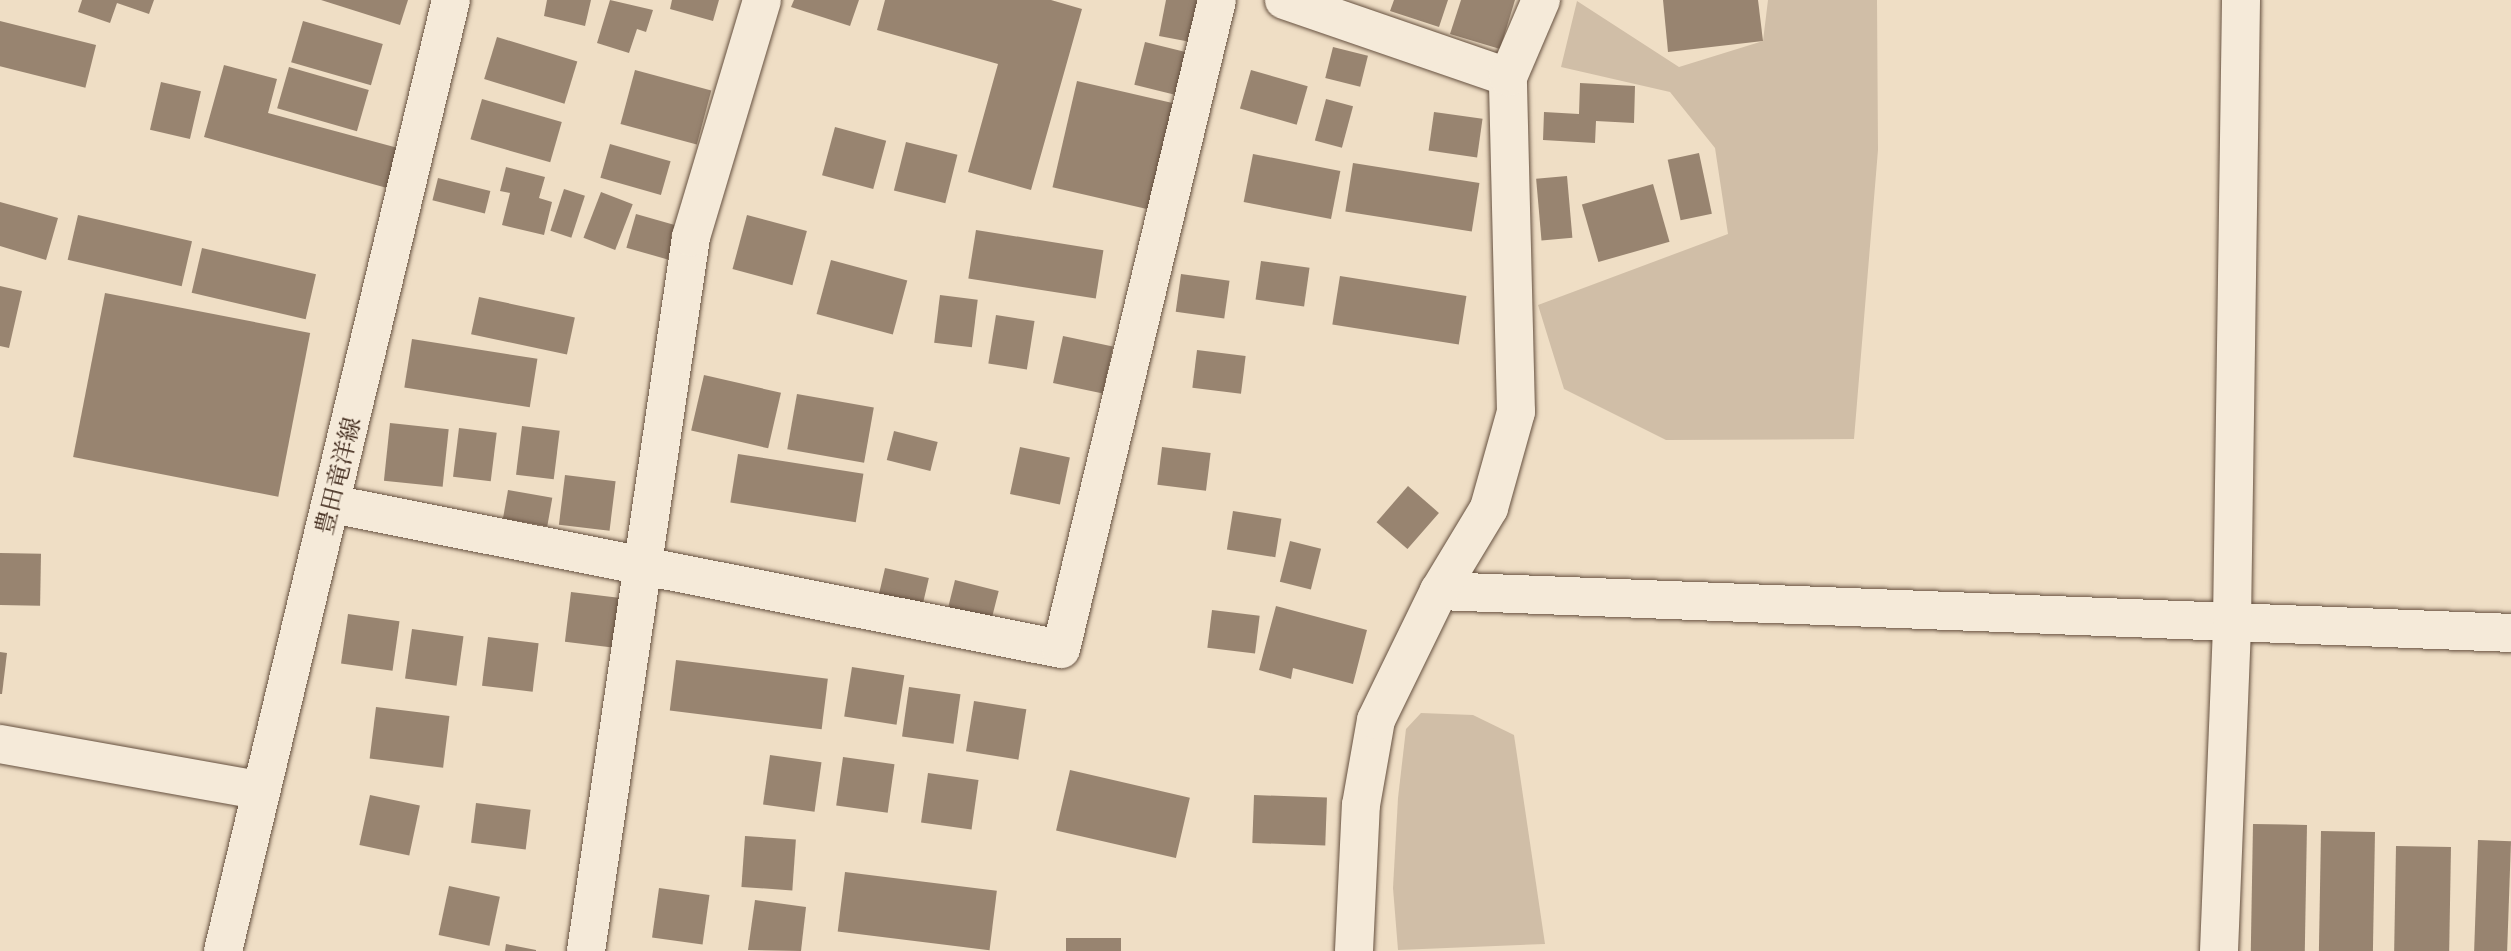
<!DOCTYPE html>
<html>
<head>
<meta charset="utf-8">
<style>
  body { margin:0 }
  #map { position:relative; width:2511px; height:951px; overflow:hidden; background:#efdec5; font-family:"Libre Caslon Text","Noto Serif JP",serif }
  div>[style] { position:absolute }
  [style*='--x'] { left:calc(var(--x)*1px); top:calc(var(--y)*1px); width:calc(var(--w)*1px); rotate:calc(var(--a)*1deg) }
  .green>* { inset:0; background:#d0bea7 }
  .building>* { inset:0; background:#988470; transform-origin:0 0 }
  .roads { filter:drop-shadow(0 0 2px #665140) drop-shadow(0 0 2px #665140) }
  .minor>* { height:38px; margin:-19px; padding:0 19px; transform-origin:19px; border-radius:19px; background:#f5ead9 }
  .tertiary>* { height:38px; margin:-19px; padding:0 19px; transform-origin:19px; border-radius:19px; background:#f5ead9 }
  .secondary>* { height:38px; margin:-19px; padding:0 19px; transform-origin:19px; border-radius:19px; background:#f5ead9 }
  span { translate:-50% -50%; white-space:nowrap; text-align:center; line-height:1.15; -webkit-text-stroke:5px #f5ead9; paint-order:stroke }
  .street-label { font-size:24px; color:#392214 }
</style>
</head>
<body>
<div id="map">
  <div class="green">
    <i style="clip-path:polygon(1768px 0,1877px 0,1878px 150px,1854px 439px,1666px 440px,1564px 389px,1538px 305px,1728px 234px,1715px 148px,1670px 92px,1561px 67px,1577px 1px,1679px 67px,1763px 41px)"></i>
    <i style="clip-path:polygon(1421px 713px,1473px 715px,1514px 735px,1545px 944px,1398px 950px,1393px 888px,1398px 798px,1406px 729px)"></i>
  </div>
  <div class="building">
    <i style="clip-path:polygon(82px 0,154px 0,149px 14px,117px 3px,110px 23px,78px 12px)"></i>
    <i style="clip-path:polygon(321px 0,408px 0,400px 25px)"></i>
    <i style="clip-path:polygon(547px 0,591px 0,585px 26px,544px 16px)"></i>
    <i style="clip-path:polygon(610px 0,653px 10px,646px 32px,637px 29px,629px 53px,597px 43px)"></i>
    <i style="clip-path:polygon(672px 0,719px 0,713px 21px,670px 9px)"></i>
    <i style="clip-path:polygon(794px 0,859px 0,850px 26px,791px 7px)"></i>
    <i style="clip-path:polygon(885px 0,1051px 0,1082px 9px,1031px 190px,968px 172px,998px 64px,877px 30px)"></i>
    <i style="clip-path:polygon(1166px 0,1204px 0,1196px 43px,1159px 36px)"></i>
    <i style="clip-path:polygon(1394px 0,1448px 0,1439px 27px,1390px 11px)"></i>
    <i style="clip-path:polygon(1461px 0,1515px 0,1500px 49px,1450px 34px)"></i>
    <i style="clip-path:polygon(1663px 0,1758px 0,1763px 41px,1668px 52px)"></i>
    <i style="left:0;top:21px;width:99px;height:44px;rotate:14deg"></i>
    <i style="left:303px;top:21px;width:83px;height:43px;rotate:16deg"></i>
    <i style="left:497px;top:37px;width:84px;height:44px;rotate:17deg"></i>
    <i style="left:1145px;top:42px;width:49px;height:44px;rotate:14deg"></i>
    <i style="left:1333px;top:47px;width:36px;height:32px;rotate:14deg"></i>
    <i style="clip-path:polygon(224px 65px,277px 79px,268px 113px,398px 148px,387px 188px,204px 137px)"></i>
    <i style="left:289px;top:67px;width:83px;height:43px;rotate:16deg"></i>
    <i style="left:635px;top:70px;width:79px;height:56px;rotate:15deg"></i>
    <i style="left:1251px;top:70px;width:59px;height:40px;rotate:16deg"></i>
    <i style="left:1077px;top:81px;width:108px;height:109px;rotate:13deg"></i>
    <i style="left:161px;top:82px;width:41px;height:49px;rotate:13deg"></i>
    <i style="clip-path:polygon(1580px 83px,1635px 86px,1634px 123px,1596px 121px,1595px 143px,1543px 140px,1544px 112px,1579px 114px)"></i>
    <i style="left:482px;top:99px;width:83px;height:42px;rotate:16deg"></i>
    <i style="left:1326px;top:99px;width:28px;height:43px;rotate:15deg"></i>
    <i style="left:1434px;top:112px;width:49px;height:39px;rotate:8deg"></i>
    <i style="left:835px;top:127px;width:53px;height:50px;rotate:15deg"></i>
    <i style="left:906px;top:142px;width:53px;height:50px;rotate:14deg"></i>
    <i style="left:610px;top:144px;width:63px;height:35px;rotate:16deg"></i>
    <i style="left:1699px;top:153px;width:62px;height:32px;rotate:78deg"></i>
    <i style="left:1253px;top:154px;width:89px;height:49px;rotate:11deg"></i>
    <i style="left:1353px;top:163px;width:128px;height:49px;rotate:9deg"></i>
    <i style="clip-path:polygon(506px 167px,545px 177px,539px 198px,552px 202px,544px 235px,502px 225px,510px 193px,500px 191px)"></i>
    <i style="left:1567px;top:176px;width:62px;height:31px;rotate:85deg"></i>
    <i style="left:438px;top:178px;width:54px;height:23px;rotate:14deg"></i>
    <i style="left:1653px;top:184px;width:60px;height:74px;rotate:74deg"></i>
    <i style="left:564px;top:189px;width:22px;height:44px;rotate:18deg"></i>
    <i style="left:601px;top:192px;width:34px;height:49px;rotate:21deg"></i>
    <i style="clip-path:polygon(0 202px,58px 218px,46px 260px,0 246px)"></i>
    <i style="left:636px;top:214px;width:43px;height:35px;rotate:16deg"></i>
    <i style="left:78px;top:215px;width:117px;height:46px;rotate:13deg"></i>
    <i style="left:747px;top:215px;width:62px;height:56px;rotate:15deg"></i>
    <i style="left:976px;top:230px;width:129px;height:49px;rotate:9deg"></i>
    <i style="left:202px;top:248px;width:117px;height:46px;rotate:13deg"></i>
    <i style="left:831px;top:260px;width:79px;height:56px;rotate:15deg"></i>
    <i style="left:1261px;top:261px;width:49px;height:39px;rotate:8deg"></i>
    <i style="left:1181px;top:274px;width:49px;height:38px;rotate:8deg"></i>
    <i style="left:1340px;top:276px;width:128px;height:49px;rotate:9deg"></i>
    <i style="clip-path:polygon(0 286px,22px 291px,9px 348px,0 346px)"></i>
    <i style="left:105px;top:293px;width:209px;height:167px;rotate:11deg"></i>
    <i style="left:940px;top:295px;width:38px;height:48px;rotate:7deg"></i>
    <i style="left:479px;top:297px;width:98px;height:38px;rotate:12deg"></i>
    <i style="left:996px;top:315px;width:39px;height:49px;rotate:9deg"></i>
    <i style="left:1063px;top:336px;width:51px;height:48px;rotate:12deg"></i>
    <i style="left:412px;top:339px;width:127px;height:49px;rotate:9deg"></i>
    <i style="left:1197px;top:350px;width:49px;height:38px;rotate:7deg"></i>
    <i style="left:704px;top:375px;width:79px;height:57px;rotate:13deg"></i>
    <i style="left:797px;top:394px;width:78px;height:56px;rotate:10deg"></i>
    <i style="left:390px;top:423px;width:59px;height:58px;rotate:6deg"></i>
    <i style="left:522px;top:426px;width:38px;height:49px;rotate:7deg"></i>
    <i style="left:459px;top:428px;width:38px;height:49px;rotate:7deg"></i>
    <i style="left:894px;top:431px;width:45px;height:30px;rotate:14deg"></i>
    <i style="left:1020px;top:447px;width:51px;height:48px;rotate:12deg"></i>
    <i style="left:1162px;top:447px;width:49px;height:38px;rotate:7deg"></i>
    <i style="left:738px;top:454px;width:127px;height:49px;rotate:9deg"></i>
    <i style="left:565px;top:475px;width:51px;height:50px;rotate:7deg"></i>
    <i style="left:1408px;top:486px;width:41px;height:48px;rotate:41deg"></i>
    <i style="left:508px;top:490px;width:45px;height:29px;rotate:10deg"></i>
    <i style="left:1233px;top:511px;width:49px;height:39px;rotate:9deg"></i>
    <i style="left:1290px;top:541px;width:32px;height:42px;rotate:14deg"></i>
    <i style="left:0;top:553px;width:41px;height:52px;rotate:1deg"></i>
    <i style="left:885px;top:568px;width:45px;height:30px;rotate:13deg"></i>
    <i style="left:955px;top:580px;width:45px;height:30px;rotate:14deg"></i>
    <i style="left:571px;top:592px;width:52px;height:50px;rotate:7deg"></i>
    <i style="clip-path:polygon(1276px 606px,1367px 630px,1353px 684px,1293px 668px,1291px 679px,1259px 670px)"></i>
    <i style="left:1212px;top:610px;width:48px;height:38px;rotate:7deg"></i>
    <i style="left:348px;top:614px;width:52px;height:50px;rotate:8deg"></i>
    <i style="left:412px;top:629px;width:52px;height:50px;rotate:8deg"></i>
    <i style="left:488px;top:637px;width:51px;height:49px;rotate:7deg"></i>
    <i style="clip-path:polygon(0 652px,7px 653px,2px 694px,0 694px)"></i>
    <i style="left:676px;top:660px;width:153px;height:51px;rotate:7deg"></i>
    <i style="left:852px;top:667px;width:53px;height:50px;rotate:9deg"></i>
    <i style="left:909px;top:687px;width:52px;height:50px;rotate:8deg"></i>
    <i style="left:974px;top:701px;width:53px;height:51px;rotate:9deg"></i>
    <i style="left:376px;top:707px;width:74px;height:52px;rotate:7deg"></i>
    <i style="left:770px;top:755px;width:52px;height:50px;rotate:8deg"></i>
    <i style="left:843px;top:757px;width:52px;height:49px;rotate:8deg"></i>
    <i style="left:1070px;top:770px;width:123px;height:62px;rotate:13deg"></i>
    <i style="left:928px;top:773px;width:51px;height:50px;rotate:8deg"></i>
    <i style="left:370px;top:795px;width:51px;height:51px;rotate:12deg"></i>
    <i style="left:1254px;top:795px;width:73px;height:48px;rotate:2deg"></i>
    <i style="left:476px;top:803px;width:55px;height:40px;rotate:7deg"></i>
    <i style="left:2253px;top:824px;width:54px;height:127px;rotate:1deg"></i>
    <i style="left:2321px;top:831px;width:54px;height:120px;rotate:1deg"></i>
    <i style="left:745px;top:836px;width:51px;height:51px;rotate:4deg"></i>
    <i style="left:2478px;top:840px;width:33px;height:111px;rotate:2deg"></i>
    <i style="left:2396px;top:846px;width:55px;height:105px;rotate:1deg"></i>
    <i style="left:845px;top:872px;width:153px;height:60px;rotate:7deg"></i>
    <i style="left:449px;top:886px;width:52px;height:50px;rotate:12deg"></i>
    <i style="left:659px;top:888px;width:51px;height:50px;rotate:8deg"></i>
    <i style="clip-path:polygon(755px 900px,806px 907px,801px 951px,748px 950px)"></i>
    <i style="left:1121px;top:938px;width:13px;height:55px;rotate:90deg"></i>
    <i style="clip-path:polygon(506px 944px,536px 950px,536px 951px,505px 951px)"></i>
  </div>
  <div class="roads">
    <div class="minor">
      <i style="--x:1284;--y:0;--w:237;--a:19"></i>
      <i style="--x:332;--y:504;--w:743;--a:11.25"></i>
      <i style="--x:1061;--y:649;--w:667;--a:-76.48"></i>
      <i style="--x:1439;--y:591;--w:1073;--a:2.24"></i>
      <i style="--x:586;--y:951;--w:722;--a:-81.63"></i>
      <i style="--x:691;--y:237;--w:247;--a:-73.3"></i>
      <i style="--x:1354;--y:951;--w:146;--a:-87.3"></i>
      <i style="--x:1361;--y:805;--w:86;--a:-80"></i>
      <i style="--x:1376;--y:720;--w:144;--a:-64"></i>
      <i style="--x:1439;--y:591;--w:97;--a:-58.9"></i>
      <i style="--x:1489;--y:508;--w:100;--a:-74.3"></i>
      <i style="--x:1516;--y:412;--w:335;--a:-91.4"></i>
      <i style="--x:1508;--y:77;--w:84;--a:-66.8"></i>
      <i style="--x:2219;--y:951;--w:329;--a:-87.7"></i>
      <i style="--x:2232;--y:622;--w:622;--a:-89.17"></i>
    </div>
    <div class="tertiary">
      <i style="--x:0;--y:744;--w:263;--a:10.1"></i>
    </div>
    <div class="secondary">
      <i style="--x:223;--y:951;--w:978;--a:-76.52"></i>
    </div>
  </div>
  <div class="street-label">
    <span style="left:338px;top:476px;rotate:-76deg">豊田竜洋線</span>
  </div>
</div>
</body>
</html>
